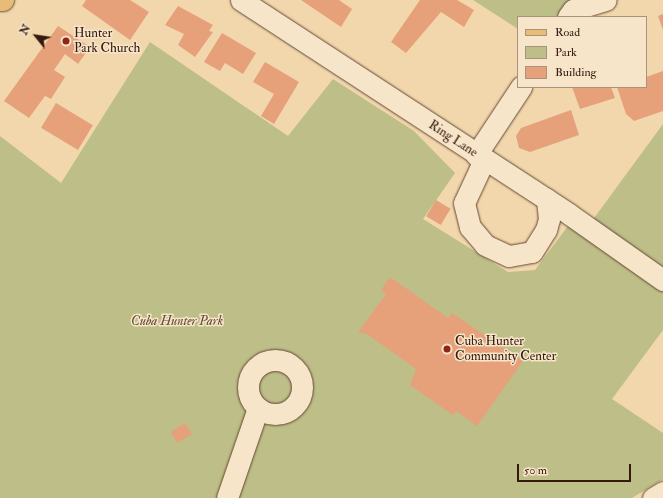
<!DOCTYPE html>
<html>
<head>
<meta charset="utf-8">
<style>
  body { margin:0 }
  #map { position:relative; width:663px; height:498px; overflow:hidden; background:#f2d7ad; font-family:"IM FELL Double Pica",serif }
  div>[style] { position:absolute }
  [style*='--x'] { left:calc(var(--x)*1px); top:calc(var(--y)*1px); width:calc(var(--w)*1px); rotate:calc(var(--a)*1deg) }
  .green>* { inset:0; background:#bdbe88 }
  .building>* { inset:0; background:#e6a17b; transform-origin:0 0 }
  .roads { filter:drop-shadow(0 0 1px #644834) drop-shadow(0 0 1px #644834) }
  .minor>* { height:21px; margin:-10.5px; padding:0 10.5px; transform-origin:10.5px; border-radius:10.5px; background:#f7e5ca }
  .minor>.ring { margin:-10.5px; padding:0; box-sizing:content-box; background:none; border:21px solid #f7e5ca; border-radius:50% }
  .major>* { height:22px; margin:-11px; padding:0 11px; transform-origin:11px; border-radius:11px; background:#e9bc76 }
  .dots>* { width:11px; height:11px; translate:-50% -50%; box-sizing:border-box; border:2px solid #f7e5ca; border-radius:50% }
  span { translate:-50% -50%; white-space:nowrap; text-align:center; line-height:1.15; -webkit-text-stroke:3px #f7e5ca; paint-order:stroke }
  .poi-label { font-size:13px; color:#35190c }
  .left { translate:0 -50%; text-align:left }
  .street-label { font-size:13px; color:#35190c }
  .park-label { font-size:13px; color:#5e4b31; font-style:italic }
  .legend { position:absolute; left:517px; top:16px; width:130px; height:72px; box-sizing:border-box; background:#f7e5ca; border:1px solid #a9937e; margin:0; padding:5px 7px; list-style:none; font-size:12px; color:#35190c }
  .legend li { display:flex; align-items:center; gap:8px; height:20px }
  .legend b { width:20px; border:1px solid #a9937e }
  .north { position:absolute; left:16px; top:16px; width:40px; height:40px; -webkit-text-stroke:3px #f7e5ca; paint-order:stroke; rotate:300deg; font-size:11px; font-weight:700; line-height:16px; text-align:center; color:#35190c }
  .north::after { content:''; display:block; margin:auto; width:14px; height:18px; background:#35190c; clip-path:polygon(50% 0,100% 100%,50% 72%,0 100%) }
  .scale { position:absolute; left:517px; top:464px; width:114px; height:18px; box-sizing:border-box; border:2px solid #35190c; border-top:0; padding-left:5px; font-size:12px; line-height:14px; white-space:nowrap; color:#35190c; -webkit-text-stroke:3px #f7e5ca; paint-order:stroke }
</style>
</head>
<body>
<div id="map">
  <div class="green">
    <i style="clip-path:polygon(473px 0,591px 0,576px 17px,518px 17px,518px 29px)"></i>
    <i style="clip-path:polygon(150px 42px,288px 136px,333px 79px,414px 131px,455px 173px,423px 219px,508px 272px,535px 270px,571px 222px,663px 280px,663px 330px,612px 399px,663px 433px,663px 479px,632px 498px,0 498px,0 136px,61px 183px)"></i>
    <i style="clip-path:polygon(663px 124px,663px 277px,589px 225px)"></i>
  </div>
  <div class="building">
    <i style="clip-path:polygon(86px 0,130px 0,149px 12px,130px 40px,82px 6px)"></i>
    <i style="clip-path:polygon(301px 0,339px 0,352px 9px,341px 27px)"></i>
    <i style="clip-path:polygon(420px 0,457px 0,474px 10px,464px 27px,441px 12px,406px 53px,391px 42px)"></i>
    <i style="clip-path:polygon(178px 6px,213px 25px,209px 31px,213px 32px,195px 57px,178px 45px,184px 34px,165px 25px)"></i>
    <i style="clip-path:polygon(663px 14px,663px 30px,658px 16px)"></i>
    <i style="clip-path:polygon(58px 26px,90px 47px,78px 64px,65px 54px,54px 70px,65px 77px,51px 99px,45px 96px,29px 118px,4px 101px)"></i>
    <i style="clip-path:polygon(222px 33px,256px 53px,243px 74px,225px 63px,220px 71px,204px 62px)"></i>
    <i style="clip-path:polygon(265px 62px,299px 82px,274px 124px,261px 116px,274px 94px,253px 82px)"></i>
    <i style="clip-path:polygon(663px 71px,663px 111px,634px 121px,626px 114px,617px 87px,646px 87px,646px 77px)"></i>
    <i style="clip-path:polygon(572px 87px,611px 87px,615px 98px,580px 109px)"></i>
    <i style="left:56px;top:103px;width:43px;height:29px;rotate:31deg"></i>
    <i style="clip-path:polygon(571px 110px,579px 135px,530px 152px,519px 148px,516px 136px,521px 128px)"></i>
    <i style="left:436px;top:200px;width:17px;height:19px;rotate:31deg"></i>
    <i style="clip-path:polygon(390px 277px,448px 318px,452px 313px,523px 361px,477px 426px,456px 411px,453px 415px,410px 385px,416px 369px,367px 334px,358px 332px,386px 294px,381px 290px)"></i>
    <i style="left:185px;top:423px;width:13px;height:17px;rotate:58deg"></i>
  </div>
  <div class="roads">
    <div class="minor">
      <i style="--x:241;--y:0;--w:392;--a:33.1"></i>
      <i style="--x:569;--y:214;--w:115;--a:35.1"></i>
      <i style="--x:568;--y:17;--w:9;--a:-54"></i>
      <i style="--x:573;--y:10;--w:34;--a:-17"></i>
      <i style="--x:476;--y:155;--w:82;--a:-56.5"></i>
      <i style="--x:484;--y:160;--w:47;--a:114.9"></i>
      <i style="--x:464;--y:203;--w:25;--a:76"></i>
      <i style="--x:470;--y:227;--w:23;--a:50"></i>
      <i style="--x:485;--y:245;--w:26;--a:25"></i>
      <i style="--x:509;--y:256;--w:23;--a:-10"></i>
      <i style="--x:532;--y:252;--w:26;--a:-58"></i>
      <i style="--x:546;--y:230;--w:11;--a:-75"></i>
      <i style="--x:549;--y:219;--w:20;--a:-96"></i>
      <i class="ring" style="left:248px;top:360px;width:33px;height:33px"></i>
      <i style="--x:227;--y:498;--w:95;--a:-71"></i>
      <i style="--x:653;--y:498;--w:12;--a:-31"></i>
    </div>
    <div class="major">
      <i style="--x:0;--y:0;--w:3;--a:0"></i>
    </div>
  </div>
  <div class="dots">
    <i style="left:66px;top:41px;background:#8f2418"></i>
    <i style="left:447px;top:349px;background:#8f2418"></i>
  </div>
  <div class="poi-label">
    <span class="left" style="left:74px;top:41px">Hunter<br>Park Church</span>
    <span class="left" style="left:455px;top:349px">Cuba Hunter<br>Community Center</span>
  </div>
  <div class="street-label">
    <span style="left:453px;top:139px;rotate:33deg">Ring Lane</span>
  </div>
  <div class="park-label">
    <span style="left:177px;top:321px">Cuba Hunter Park</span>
  </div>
  <ul class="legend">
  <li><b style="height:5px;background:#e9bc76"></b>Road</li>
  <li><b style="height:11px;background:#bdbe88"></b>Park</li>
  <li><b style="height:11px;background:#e6a17b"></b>Building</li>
  </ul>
  <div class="north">N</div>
  <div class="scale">50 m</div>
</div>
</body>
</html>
